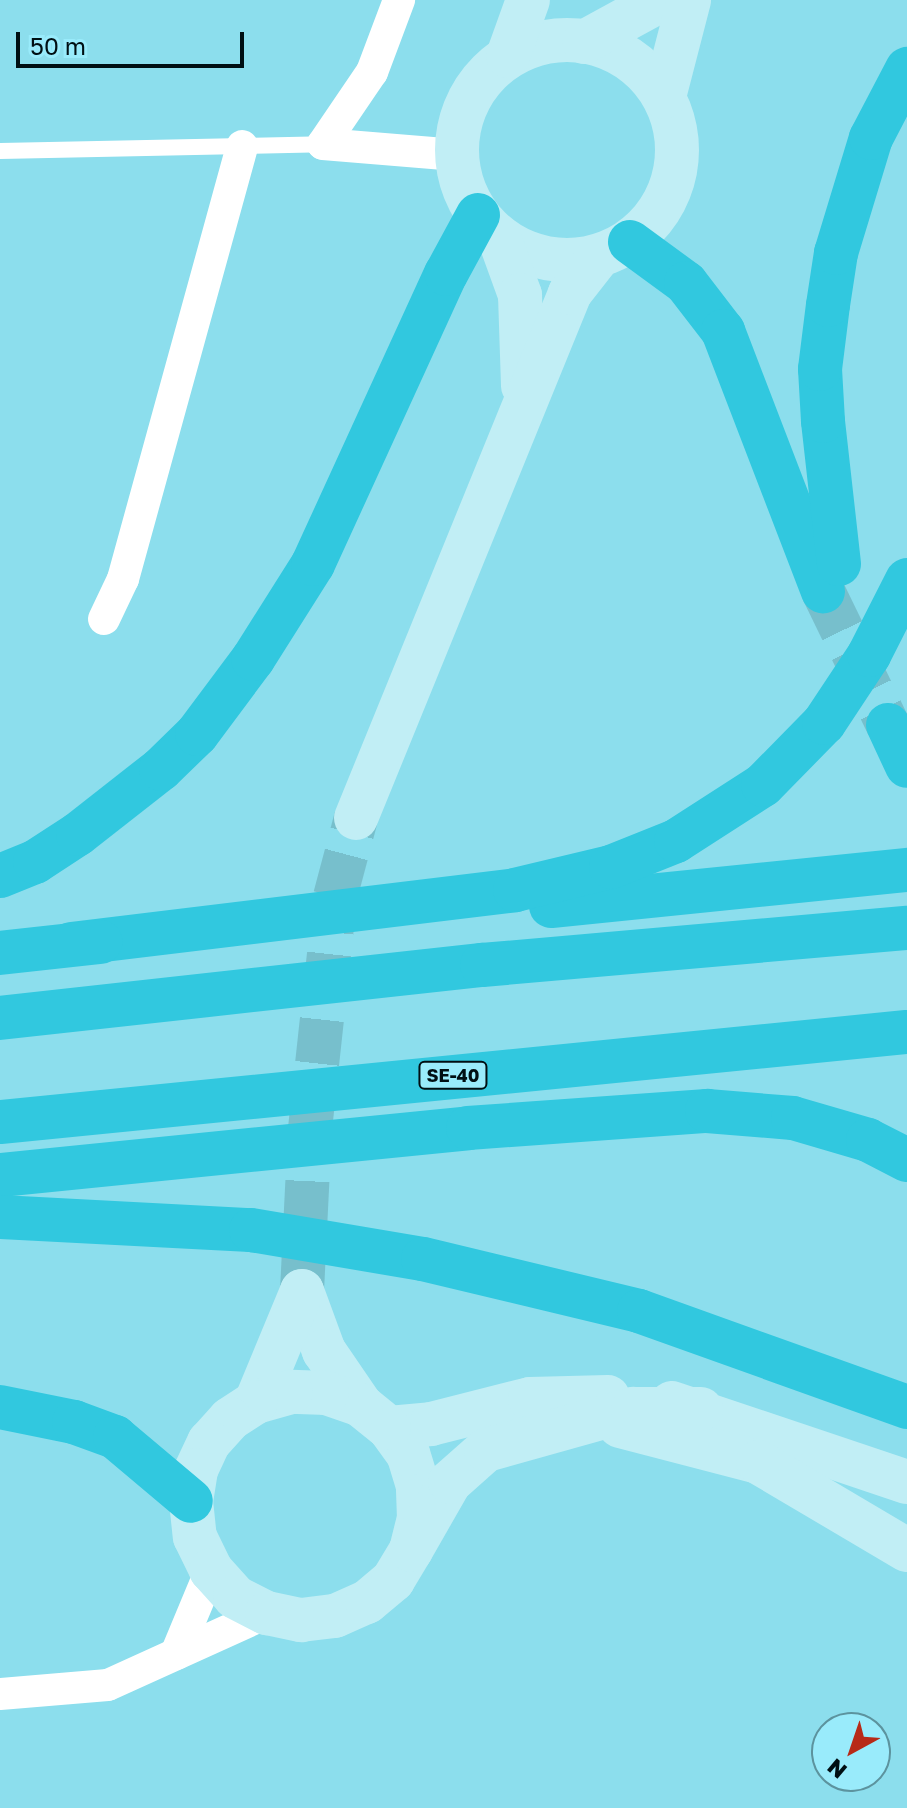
<!DOCTYPE html>
<html>
<head>
<meta charset="utf-8">
<style>
  body { margin:0 }
  #map { position:relative; width:907px; height:1808px; overflow:hidden; background:#8cdeed; font-family:"Golos Text",sans-serif }
  div>[style] { position:absolute }
  [style*='--x'] { left:calc(var(--x)*1px); top:calc(var(--y)*1px); width:calc(var(--w)*1px); rotate:calc(var(--a)*1deg) }
  .secondary-tunnel>* { height:44px; margin-top:-22px; transform-origin:0; background:repeating-linear-gradient(90deg,#77bfcc 0 44px,transparent 0 66px) }
  .highway-tunnel>* { height:44px; margin-top:-22px; transform-origin:0; background:repeating-linear-gradient(90deg,#77bfcc 0 44px,transparent 0 66px) }
  .lane>* { height:16px; margin:-8px; padding:0 8px; transform-origin:8px; border-radius:8px; background:#fff }
  .street>* { height:32px; margin:-16px; padding:0 16px; transform-origin:16px; border-radius:16px; background:#fff }
  .secondary>* { height:44px; margin:-22px; padding:0 22px; transform-origin:22px; border-radius:22px; background:#c1eef5 }
  .secondary>.ring { margin:-22px; padding:0; box-sizing:content-box; background:none; border:44px solid #c1eef5; border-radius:50% }
  .highway>* { height:44px; margin:-22px; padding:0 22px; transform-origin:22px; border-radius:22px; background:#31c8df }
  span { translate:-50% -50%; white-space:nowrap; text-align:center; line-height:1.15; -webkit-text-stroke:6px #99ebfb; paint-order:stroke }
  .shield-label span { padding:2px 6px; background:#99ebfb; border:2px solid; border-radius:6px; -webkit-text-stroke-width:0 }
  .shield-label { font-size:18px; color:#000f13; font-weight:700 }
  .north { position:absolute; left:811px; top:1712px; width:80px; height:80px; box-sizing:border-box; background:#99ebfb; border:2px solid #5c939e; border-radius:50%; rotate:220deg; font-size:22px; font-weight:700; line-height:32px; text-align:center; color:#000f13 }
  .north::after { content:''; display:block; margin:auto; width:28px; height:36px; background:#b72a18; clip-path:polygon(50% 0,100% 100%,50% 72%,0 100%) }
  .scale { position:absolute; left:16px; top:32px; width:228px; height:36px; box-sizing:border-box; border:4px solid #000f13; border-top:0; padding-left:10px; font-size:24px; line-height:28px; white-space:nowrap; color:#000f13; -webkit-text-stroke:6px #99ebfb; paint-order:stroke }
</style>
</head>
<body>
<div id="map">
  <div class="secondary-tunnel">
    <i style="--x:302;--y:1291;--w:162;--a:-87.2"></i>
    <i style="--x:310;--y:1129;--w:233;--a:-83.8"></i>
    <i style="--x:335;--y:897;--w:82;--a:-75.1"></i>
  </div>
  <div class="highway-tunnel">
    <i style="--x:823;--y:591;--w:149;--a:64.1"></i>
  </div>
  <div class="lane">
    <i style="--x:0;--y:151;--w:323;--a:-1.2"></i>
  </div>
  <div class="street">
    <i style="--x:323;--y:144;--w:87;--a:-55.8"></i>
    <i style="--x:372;--y:72;--w:77;--a:-69.4"></i>
    <i style="--x:323;--y:144;--w:134;--a:4.7"></i>
    <i style="--x:104;--y:619;--w:44;--a:-64.6"></i>
    <i style="--x:123;--y:579;--w:449;--a:-74.6"></i>
    <i style="--x:176;--y:1654;--w:91;--a:-67.4"></i>
    <i style="--x:0;--y:1694;--w:108;--a:-4.8"></i>
    <i style="--x:108;--y:1685;--w:175;--a:-24.4"></i>
  </div>
  <div class="secondary">
    <i class="ring" style="left:457px;top:40px;width:176px;height:176px"></i>
    <i style="--x:584;--y:42;--w:88;--a:-28.6"></i>
    <i style="--x:508;--y:56;--w:59;--a:-70.3"></i>
    <i style="--x:664;--y:97;--w:100;--a:-75.5"></i>
    <i style="--x:499;--y:237;--w:62;--a:70.1"></i>
    <i style="--x:520;--y:295;--w:91;--a:88.1"></i>
    <i style="--x:356;--y:818;--w:567;--a:-67.82"></i>
    <i style="--x:570;--y:293;--w:47;--a:-51.9"></i>
    <i style="--x:302;--y:1291;--w:64;--a:69.9"></i>
    <i style="--x:324;--y:1351;--w:65;--a:55.6"></i>
    <i style="--x:256;--y:1402;--w:120;--a:-67.5"></i>
    <i style="--x:672;--y:1403;--w:248;--a:18.6"></i>
    <i style="--x:620;--y:1426;--w:143;--a:14.6"></i>
    <i style="--x:758;--y:1462;--w:173;--a:30.6"></i>
    <i style="--x:389;--y:1428;--w:42;--a:-5.4"></i>
    <i style="--x:431;--y:1424;--w:102;--a:-14.2"></i>
    <i style="--x:530;--y:1399;--w:78;--a:-1.5"></i>
    <i style="--x:411;--y:1550;--w:32;--a:-76"></i>
    <i style="--x:419;--y:1519;--w:33;--a:-92"></i>
    <i style="--x:418;--y:1486;--w:34;--a:-107"></i>
    <i style="--x:408;--y:1454;--w:32;--a:-126"></i>
    <i style="--x:389;--y:1428;--w:36;--a:-141"></i>
    <i style="--x:361;--y:1405;--w:36;--a:-161"></i>
    <i style="--x:327;--y:1393;--w:36;--a:-178"></i>
    <i style="--x:291;--y:1392;--w:36;--a:164"></i>
    <i style="--x:256;--y:1402;--w:31;--a:147"></i>
    <i style="--x:230;--y:1419;--w:31;--a:132"></i>
    <i style="--x:209;--y:1442;--w:31;--a:115"></i>
    <i style="--x:196;--y:1470;--w:31;--a:99"></i>
    <i style="--x:191;--y:1501;--w:36;--a:84"></i>
    <i style="--x:195;--y:1537;--w:37;--a:64"></i>
    <i style="--x:211;--y:1570;--w:36;--a:48"></i>
    <i style="--x:235;--y:1597;--w:36;--a:27"></i>
    <i style="--x:267;--y:1613;--w:35;--a:12"></i>
    <i style="--x:301;--y:1620;--w:34;--a:-7"></i>
    <i style="--x:335;--y:1616;--w:35;--a:-24"></i>
    <i style="--x:367;--y:1602;--w:34;--a:-40"></i>
    <i style="--x:393;--y:1580;--w:35;--a:-59"></i>
    <i style="--x:411;--y:1550;--w:78;--a:-60.2"></i>
    <i style="--x:450;--y:1482;--w:48;--a:-41.6"></i>
    <i style="--x:486;--y:1450;--w:153;--a:-15.6"></i>
    <i style="--x:633;--y:1409;--w:68;--a:0"></i>
  </div>
  <div class="highway">
    <i style="--x:630;--y:242;--w:69;--a:36.2"></i>
    <i style="--x:686;--y:283;--w:61;--a:52.4"></i>
    <i style="--x:723;--y:331;--w:279;--a:69"></i>
    <i style="--x:839;--y:564;--w:144;--a:-96.4"></i>
    <i style="--x:823;--y:421;--w:52;--a:-93.3"></i>
    <i style="--x:820;--y:369;--w:64;--a:-82.9"></i>
    <i style="--x:828;--y:305;--w:53;--a:-81.3"></i>
    <i style="--x:836;--y:253;--w:120;--a:-73.1"></i>
    <i style="--x:871;--y:138;--w:78;--a:-62.4"></i>
    <i style="--x:888;--y:725;--w:45;--a:65.1"></i>
    <i style="--x:0;--y:876;--w:38;--a:-22"></i>
    <i style="--x:35;--y:862;--w:51;--a:-33.1"></i>
    <i style="--x:78;--y:834;--w:105;--a:-38.1"></i>
    <i style="--x:161;--y:769;--w:50;--a:-44.2"></i>
    <i style="--x:197;--y:734;--w:94;--a:-53.3"></i>
    <i style="--x:253;--y:659;--w:112;--a:-57.7"></i>
    <i style="--x:313;--y:564;--w:319;--a:-65.4"></i>
    <i style="--x:446;--y:274;--w:67;--a:-61.5"></i>
    <i style="--x:551;--y:906;--w:358;--a:-5.8"></i>
    <i style="--x:71;--y:944;--w:447;--a:-6.9"></i>
    <i style="--x:515;--y:890;--w:99;--a:-13.5"></i>
    <i style="--x:611;--y:867;--w:70;--a:-21.8"></i>
    <i style="--x:676;--y:841;--w:103;--a:-32.8"></i>
    <i style="--x:763;--y:785;--w:87;--a:-45.5"></i>
    <i style="--x:824;--y:723;--w:82;--a:-56.5"></i>
    <i style="--x:869;--y:655;--w:84;--a:-63.1"></i>
    <i style="--x:0;--y:953;--w:101;--a:-6.3"></i>
    <i style="--x:0;--y:1018;--w:485;--a:-6.3"></i>
    <i style="--x:482;--y:965;--w:427;--a:-5"></i>
    <i style="--x:0;--y:1122;--w:911;--a:-5.67"></i>
    <i style="--x:0;--y:1175;--w:470;--a:-5.7"></i>
    <i style="--x:468;--y:1128;--w:240;--a:-4.1"></i>
    <i style="--x:707;--y:1111;--w:86;--a:4.7"></i>
    <i style="--x:793;--y:1118;--w:78;--a:16.3"></i>
    <i style="--x:868;--y:1140;--w:44;--a:27.1"></i>
    <i style="--x:0;--y:1217;--w:251;--a:3"></i>
    <i style="--x:251;--y:1230;--w:174;--a:9.6"></i>
    <i style="--x:423;--y:1259;--w:222;--a:13.5"></i>
    <i style="--x:639;--y:1311;--w:285;--a:19.7"></i>
    <i style="--x:0;--y:1407;--w:76;--a:11.5"></i>
    <i style="--x:74;--y:1422;--w:44;--a:20.1"></i>
    <i style="--x:115;--y:1437;--w:99;--a:40.1"></i>
  </div>
  <div class="shield-label">
    <span style="left:453px;top:1075px">SE-40</span>
  </div>
  <div class="north">N</div>
  <div class="scale">50 m</div>
</div>
</body>
</html>
